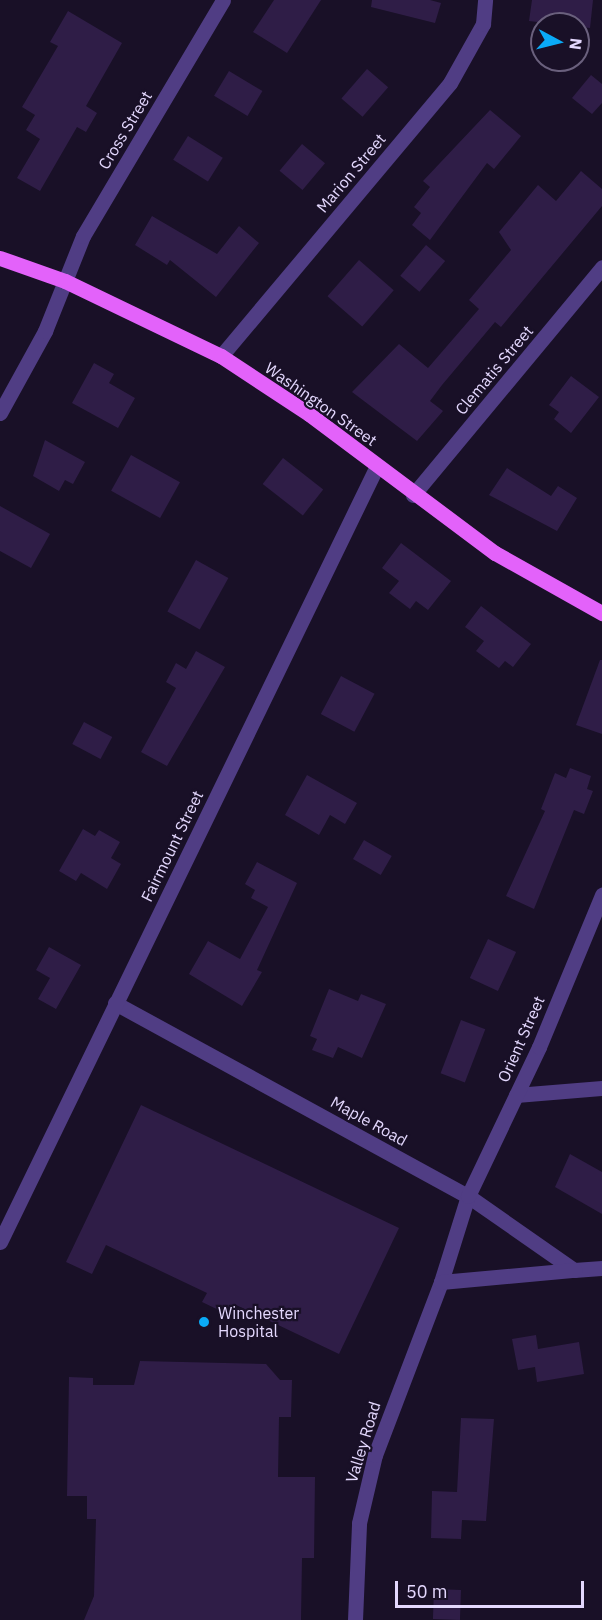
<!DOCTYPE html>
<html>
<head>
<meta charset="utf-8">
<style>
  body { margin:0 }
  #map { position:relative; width:602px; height:1620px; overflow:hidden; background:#191027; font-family:"IBM Plex Sans",sans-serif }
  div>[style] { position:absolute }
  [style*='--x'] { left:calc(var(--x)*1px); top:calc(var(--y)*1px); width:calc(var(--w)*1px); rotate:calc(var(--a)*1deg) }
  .building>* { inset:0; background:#2f1d47; transform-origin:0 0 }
  .minor>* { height:15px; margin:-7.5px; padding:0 7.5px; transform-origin:7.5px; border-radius:7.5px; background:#503d84 }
  .major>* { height:15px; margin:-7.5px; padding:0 7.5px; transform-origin:7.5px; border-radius:7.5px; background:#e362fa }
  .dots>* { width:16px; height:16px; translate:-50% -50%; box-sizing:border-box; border:3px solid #191027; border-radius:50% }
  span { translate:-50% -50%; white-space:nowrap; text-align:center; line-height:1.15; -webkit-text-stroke:4.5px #191027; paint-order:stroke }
  .street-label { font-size:16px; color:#e4d8fe }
  .poi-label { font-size:16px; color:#e4d8fe }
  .left { translate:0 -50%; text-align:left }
  .north { position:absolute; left:530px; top:12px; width:60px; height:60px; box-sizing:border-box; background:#191027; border:2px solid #6a607d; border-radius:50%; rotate:97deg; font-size:16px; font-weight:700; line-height:24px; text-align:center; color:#e4d8fe }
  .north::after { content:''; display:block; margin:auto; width:21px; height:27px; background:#0aaaf7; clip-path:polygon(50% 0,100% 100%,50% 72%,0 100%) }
  .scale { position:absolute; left:395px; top:1581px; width:189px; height:27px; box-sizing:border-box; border:3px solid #e4d8fe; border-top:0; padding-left:8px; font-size:18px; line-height:21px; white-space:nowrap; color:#e4d8fe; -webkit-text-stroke:4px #191027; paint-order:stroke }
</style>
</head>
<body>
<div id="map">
  <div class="building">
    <i style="clip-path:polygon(274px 0,321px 0,287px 53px,253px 32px)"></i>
    <i style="clip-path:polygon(372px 0,430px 0,441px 3px,435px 23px,371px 7px)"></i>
    <i style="clip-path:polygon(532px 0,593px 0,590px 28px,529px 21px)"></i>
    <i style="clip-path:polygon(68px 11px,122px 43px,86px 106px,97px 113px,86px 132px,77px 127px,40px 191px,17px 178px,40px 139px,26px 130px,35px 115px,22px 107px,58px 46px,50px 42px)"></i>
    <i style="left:367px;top:69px;width:28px;height:39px;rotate:41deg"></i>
    <i style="left:229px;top:71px;width:39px;height:29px;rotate:31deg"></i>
    <i style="clip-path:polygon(591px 75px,602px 84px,602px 103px,592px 114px,572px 98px)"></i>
    <i style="clip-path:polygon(490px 110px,521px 136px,494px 169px,487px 163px,430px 240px,412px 225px,421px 213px,414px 207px,430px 187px,423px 181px)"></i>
    <i style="left:188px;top:136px;width:41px;height:28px;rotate:32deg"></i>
    <i style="left:302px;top:144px;width:30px;height:35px;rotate:40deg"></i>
    <i style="clip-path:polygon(581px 171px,602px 189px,602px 206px,501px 327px,495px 322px,442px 385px,430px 401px,443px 411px,417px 441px,352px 392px,399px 344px,428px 368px,479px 309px,469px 300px,511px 250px,499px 232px,538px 185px,556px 201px)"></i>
    <i style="clip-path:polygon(152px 216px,217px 254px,239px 226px,259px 243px,216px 297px,170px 260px,167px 265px,135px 245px)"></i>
    <i style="left:426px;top:245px;width:25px;height:40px;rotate:40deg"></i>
    <i style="left:359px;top:260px;width:46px;height:48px;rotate:41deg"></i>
    <i style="clip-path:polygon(94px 363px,114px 374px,109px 383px,135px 398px,118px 428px,72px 403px)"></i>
    <i style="clip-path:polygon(571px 376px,599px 397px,571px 433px,554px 419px,559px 412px,549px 405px)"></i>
    <i style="clip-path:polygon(45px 440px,85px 462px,73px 484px,65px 480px,59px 491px,33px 476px)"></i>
    <i style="left:131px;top:455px;width:56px;height:41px;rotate:29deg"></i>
    <i style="left:283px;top:458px;width:51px;height:33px;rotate:38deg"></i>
    <i style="clip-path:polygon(507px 468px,551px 496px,558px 486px,577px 498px,557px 531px,489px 495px)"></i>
    <i style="clip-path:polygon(0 506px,50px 534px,31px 568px,0 551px)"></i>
    <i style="clip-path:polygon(401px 543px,451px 581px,428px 610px,416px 601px,410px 609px,389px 593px,399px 581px,382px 568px)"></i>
    <i style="left:196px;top:560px;width:37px;height:59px;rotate:29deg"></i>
    <i style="clip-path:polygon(481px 606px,531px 644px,513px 667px,505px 661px,499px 668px,476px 651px,484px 641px,465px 627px)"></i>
    <i style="clip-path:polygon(196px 651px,225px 667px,167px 766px,141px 752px,176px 688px,166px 682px,176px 663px,186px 669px)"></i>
    <i style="clip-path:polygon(600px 660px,602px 660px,602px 734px,576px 725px)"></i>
    <i style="left:341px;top:676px;width:38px;height:43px;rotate:28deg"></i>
    <i style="left:84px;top:722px;width:32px;height:25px;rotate:28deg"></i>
    <i style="clip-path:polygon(570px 768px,591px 776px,587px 789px,593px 791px,584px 814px,574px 810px,534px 909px,506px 896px,545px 811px,541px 809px,555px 773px,566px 778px)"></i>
    <i style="clip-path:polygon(307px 775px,357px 803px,345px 824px,330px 815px,319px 835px,285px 815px)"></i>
    <i style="clip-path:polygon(83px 829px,95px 836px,99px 830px,120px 842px,111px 858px,121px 864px,107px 889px,81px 873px,76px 881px,59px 871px)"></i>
    <i style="left:364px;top:840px;width:32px;height:22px;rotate:30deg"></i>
    <i style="clip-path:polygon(257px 862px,297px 883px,257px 970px,262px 972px,242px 1006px,189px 974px,208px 941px,240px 959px,268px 907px,251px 898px,255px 890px,245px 884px)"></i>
    <i style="left:488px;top:939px;width:31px;height:43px;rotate:25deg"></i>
    <i style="clip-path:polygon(49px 947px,81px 965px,56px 1009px,38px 999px,50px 978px,36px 970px)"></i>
    <i style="clip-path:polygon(329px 989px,358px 1001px,361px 994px,386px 1004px,362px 1058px,338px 1047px,333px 1058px,312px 1050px,317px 1039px,310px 1036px)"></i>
    <i style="left:461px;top:1020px;width:26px;height:57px;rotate:21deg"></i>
    <i style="clip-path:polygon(141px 1105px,399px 1228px,339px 1354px,234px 1304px,229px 1315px,202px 1302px,207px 1293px,106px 1245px,92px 1274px,66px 1262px)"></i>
    <i style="clip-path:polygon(570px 1154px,602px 1172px,602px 1214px,555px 1187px)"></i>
    <i style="clip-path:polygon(536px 1335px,538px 1349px,579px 1342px,584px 1374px,537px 1382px,535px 1367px,518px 1370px,512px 1339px)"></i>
    <i style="clip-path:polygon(140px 1361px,266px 1364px,280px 1380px,292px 1380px,291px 1417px,279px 1417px,278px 1477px,315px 1477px,314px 1558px,302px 1558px,301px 1620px,84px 1620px,94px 1596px,96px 1519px,87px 1519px,87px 1496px,67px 1496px,69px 1377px,93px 1378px,93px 1385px,134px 1385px)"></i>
    <i style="clip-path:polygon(461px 1418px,494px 1419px,486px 1521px,462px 1520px,461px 1539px,431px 1538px,432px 1491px,457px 1492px)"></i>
    <i style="left:434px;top:1589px;width:27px;height:30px;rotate:2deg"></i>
  </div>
  <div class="minor">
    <i style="--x:221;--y:356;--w:356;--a:-50"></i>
    <i style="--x:450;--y:83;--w:68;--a:-60.8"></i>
    <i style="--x:483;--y:24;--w:24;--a:-85"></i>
    <i style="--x:0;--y:413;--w:94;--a:-61.2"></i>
    <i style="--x:45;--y:331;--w:102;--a:-68.2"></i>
    <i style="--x:83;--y:236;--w:274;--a:-59.3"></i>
    <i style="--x:413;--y:495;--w:296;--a:-50.3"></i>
    <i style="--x:115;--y:1003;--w:402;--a:28.7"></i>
    <i style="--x:468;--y:1196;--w:129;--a:34.9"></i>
    <i style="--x:574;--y:1270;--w:28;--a:-4"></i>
    <i style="--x:516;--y:1095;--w:86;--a:-4.7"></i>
    <i style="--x:0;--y:1242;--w:863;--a:-64.09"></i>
    <i style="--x:441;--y:1282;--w:90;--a:-72.6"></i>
    <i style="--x:468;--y:1196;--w:165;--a:-64.5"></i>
    <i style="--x:539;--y:1047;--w:165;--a:-67.5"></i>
    <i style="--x:355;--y:1620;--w:97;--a:-87.6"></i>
    <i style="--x:359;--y:1523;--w:70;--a:-76.8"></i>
    <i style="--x:375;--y:1455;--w:185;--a:-69.1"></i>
    <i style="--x:441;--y:1282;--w:134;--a:-5.2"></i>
  </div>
  <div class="major">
    <i style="--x:0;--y:258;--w:69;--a:19.5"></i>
    <i style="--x:65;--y:281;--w:173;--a:25.7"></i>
    <i style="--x:221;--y:356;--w:105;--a:33.4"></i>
    <i style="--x:309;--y:414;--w:232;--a:36.8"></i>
    <i style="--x:495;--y:553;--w:123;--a:29.3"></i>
  </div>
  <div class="dots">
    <i style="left:204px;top:1322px;background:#0aaaf7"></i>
  </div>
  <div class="street-label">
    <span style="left:125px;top:130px;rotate:-59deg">Cross Street</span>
    <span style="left:351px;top:173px;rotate:-50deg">Marion Street</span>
    <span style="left:494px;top:370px;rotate:-50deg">Clematis Street</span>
    <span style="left:321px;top:404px;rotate:35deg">Washington Street</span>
    <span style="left:172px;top:846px;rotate:-64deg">Fairmount Street</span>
    <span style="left:521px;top:1039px;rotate:-66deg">Orient Street</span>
    <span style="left:369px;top:1121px;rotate:29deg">Maple Road</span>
    <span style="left:363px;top:1442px;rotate:-73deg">Valley Road</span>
  </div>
  <div class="poi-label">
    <span class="left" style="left:218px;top:1322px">Winchester<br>Hospital</span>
  </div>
  <div class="north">N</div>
  <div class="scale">50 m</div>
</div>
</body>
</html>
